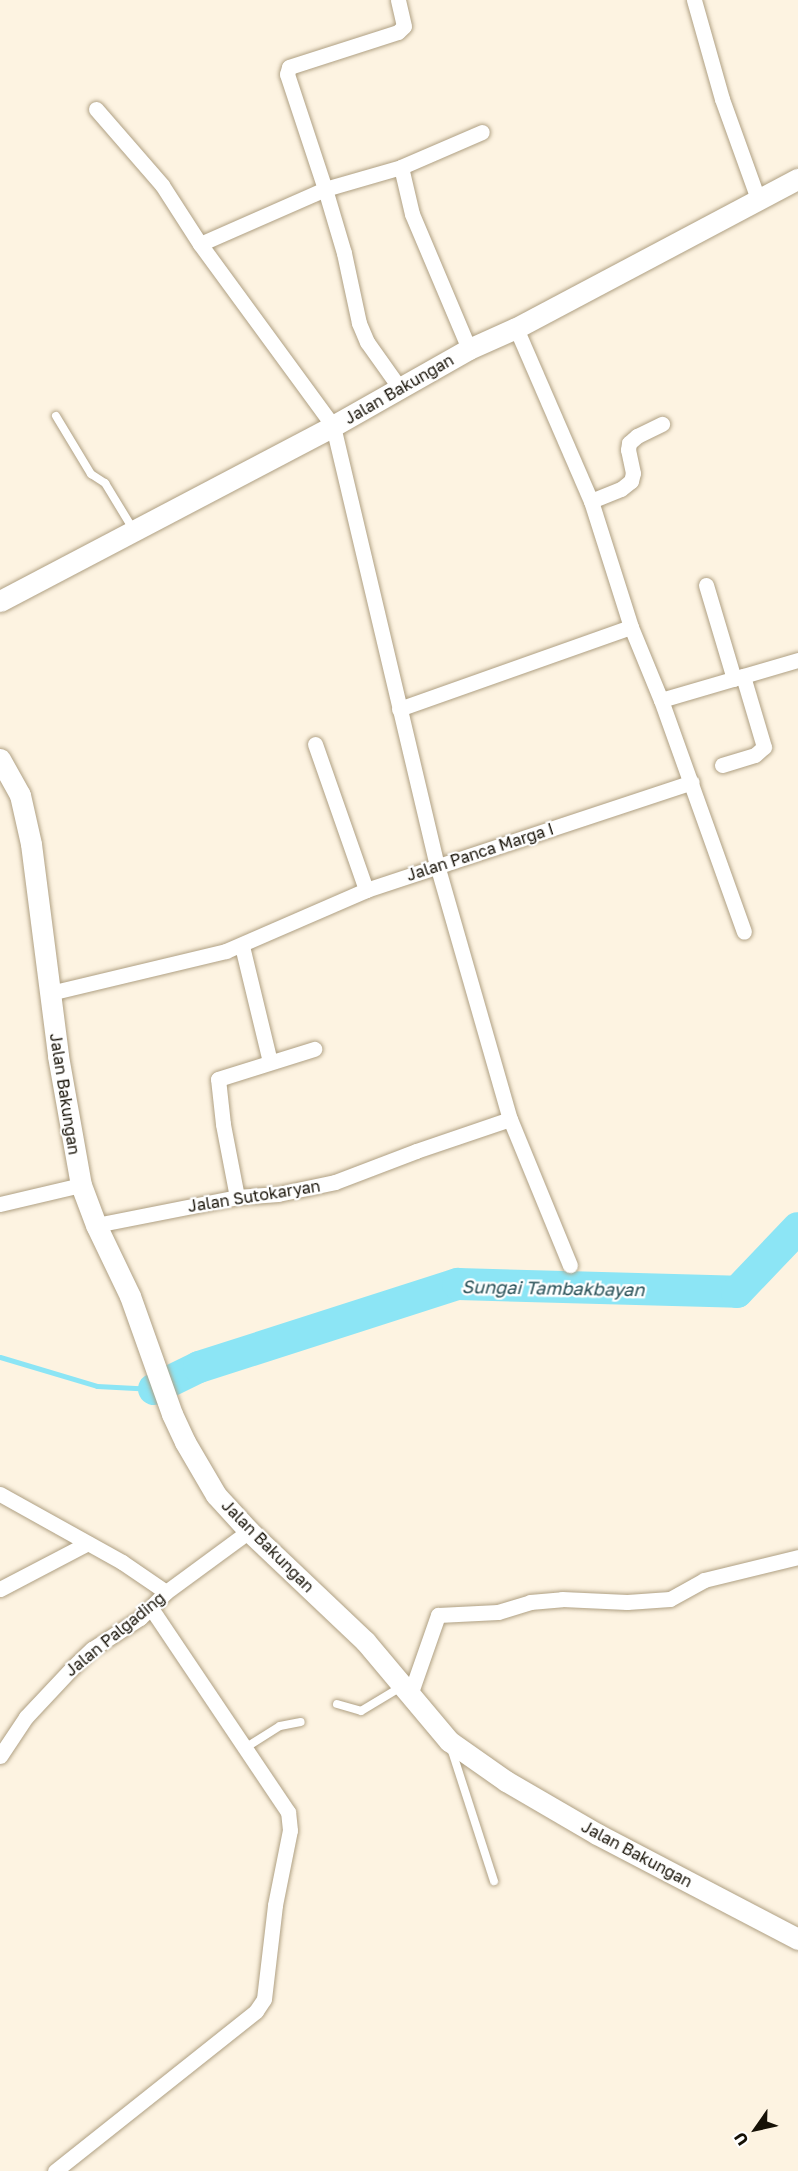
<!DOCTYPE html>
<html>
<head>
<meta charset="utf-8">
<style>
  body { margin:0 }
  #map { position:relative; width:798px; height:2171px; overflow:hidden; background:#fdf3e1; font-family:"Golos Text",sans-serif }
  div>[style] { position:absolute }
  .stream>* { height:5px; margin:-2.5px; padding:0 2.5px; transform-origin:2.5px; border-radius:2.5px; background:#8ce5f5 }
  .river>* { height:32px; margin:-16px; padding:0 16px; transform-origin:16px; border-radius:16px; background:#8ce5f5 }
  .roads { filter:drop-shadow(0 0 2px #afa083) drop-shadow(0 0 2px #afa083) }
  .service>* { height:8px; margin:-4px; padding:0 4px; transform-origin:4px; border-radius:4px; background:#fff }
  .minor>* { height:15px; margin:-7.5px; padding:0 7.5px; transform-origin:7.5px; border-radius:7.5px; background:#fff }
  .secondary>* { height:21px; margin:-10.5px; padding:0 10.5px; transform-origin:10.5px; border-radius:10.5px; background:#fff }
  span { translate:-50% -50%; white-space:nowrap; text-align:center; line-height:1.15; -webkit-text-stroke:4.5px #fff; paint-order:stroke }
  .street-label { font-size:16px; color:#161106 }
  .water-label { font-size:18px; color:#244d54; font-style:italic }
  .north { position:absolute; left:726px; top:2099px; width:60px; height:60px; -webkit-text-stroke:4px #fff; paint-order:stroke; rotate:236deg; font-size:16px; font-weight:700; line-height:24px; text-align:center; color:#161106 }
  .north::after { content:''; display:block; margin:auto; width:21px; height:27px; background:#161106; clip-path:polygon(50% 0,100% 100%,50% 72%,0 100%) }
</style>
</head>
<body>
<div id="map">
  <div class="stream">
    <div style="left:0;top:1357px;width:101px;rotate:16.6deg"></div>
    <div style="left:97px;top:1386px;width:57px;rotate:3deg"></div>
  </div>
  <div class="river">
    <div style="left:154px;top:1389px;width:50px;rotate:-26.1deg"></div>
    <div style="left:199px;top:1367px;width:272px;rotate:-17.8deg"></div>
    <div style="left:458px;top:1284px;width:279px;rotate:1.6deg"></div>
    <div style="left:737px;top:1292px;width:88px;rotate:-46.4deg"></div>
  </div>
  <div class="roads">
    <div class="service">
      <div style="left:56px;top:416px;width:68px;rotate:58.9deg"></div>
      <div style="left:91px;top:474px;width:17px;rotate:33deg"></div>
      <div style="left:105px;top:483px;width:54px;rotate:58.7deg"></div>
      <div style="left:337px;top:1704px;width:25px;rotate:16deg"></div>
      <div style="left:361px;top:1711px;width:47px;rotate:-31deg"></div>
      <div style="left:245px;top:1748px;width:41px;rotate:-32.2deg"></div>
      <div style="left:280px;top:1726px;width:21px;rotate:-11deg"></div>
      <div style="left:451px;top:1748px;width:140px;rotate:72.1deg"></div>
    </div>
    <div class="minor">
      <div style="left:694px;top:0;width:103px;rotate:74.2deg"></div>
      <div style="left:722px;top:99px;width:106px;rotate:70.2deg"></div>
      <div style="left:96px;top:109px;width:101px;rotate:49deg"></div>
      <div style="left:162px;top:185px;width:70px;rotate:57.2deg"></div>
      <div style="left:200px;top:244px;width:225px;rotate:53.8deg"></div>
      <div style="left:333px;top:426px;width:451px;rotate:76.7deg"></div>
      <div style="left:437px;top:865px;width:264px;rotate:74deg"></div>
      <div style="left:510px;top:1119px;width:158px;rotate:67.7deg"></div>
      <div style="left:401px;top:167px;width:48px;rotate:76.8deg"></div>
      <div style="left:412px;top:214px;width:147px;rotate:67.1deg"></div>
      <div style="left:200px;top:244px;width:137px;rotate:-23.7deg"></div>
      <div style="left:325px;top:189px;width:121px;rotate:-108.3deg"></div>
      <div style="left:287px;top:74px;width:7px;rotate:-74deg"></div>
      <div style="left:289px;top:67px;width:114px;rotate:-17.8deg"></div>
      <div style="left:398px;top:32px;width:8px;rotate:-45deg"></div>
      <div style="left:404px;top:26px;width:27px;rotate:-103deg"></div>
      <div style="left:516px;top:328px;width:189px;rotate:66.6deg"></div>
      <div style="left:591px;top:501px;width:132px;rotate:72.4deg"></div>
      <div style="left:631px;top:627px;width:79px;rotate:67.7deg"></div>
      <div style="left:661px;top:700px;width:246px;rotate:70.3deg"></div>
      <div style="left:399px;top:387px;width:55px;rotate:-125.4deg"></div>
      <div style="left:367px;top:342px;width:21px;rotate:-113deg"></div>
      <div style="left:359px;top:323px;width:72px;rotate:-102.1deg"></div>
      <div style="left:344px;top:253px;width:67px;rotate:-106.5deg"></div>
      <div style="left:325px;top:189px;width:79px;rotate:-16.1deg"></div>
      <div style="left:401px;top:167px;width:88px;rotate:-23.4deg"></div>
      <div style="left:591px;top:501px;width:32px;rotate:-22deg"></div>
      <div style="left:621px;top:489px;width:13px;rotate:-39deg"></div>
      <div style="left:631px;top:481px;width:8px;rotate:-76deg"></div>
      <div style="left:633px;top:473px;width:24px;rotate:-102deg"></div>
      <div style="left:628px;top:450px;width:7px;rotate:-82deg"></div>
      <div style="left:629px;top:443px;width:11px;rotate:-41deg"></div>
      <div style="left:637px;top:436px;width:28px;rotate:-26deg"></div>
      <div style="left:706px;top:585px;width:98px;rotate:73.4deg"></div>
      <div style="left:661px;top:700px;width:143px;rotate:-16.3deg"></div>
      <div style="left:399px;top:709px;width:246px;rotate:-19.5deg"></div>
      <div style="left:315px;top:744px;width:155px;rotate:70.7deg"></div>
      <div style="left:722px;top:765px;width:34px;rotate:-17deg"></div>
      <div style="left:755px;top:755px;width:12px;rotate:-42deg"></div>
      <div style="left:764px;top:747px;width:74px;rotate:-106.5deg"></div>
      <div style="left:242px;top:946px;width:119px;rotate:76.4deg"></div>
      <div style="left:50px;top:993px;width:181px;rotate:-13.4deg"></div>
      <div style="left:226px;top:951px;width:153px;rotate:-23.5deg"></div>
      <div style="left:366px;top:890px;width:343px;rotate:-18.3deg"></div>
      <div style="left:237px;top:1197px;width:74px;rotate:-100.9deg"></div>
      <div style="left:223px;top:1124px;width:45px;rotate:-96.3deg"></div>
      <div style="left:218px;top:1079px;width:101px;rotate:-17.4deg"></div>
      <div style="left:0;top:1204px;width:83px;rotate:-13.2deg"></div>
      <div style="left:96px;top:1225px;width:144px;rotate:-11.2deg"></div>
      <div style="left:237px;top:1197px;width:41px;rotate:-4.2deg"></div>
      <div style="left:278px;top:1194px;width:58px;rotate:-11.9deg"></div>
      <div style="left:335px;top:1182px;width:87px;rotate:-20.9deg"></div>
      <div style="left:416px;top:1151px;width:99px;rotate:-18.8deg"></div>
      <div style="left:0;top:1494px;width:140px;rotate:29.1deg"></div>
      <div style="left:122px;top:1562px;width:53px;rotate:34.3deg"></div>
      <div style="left:0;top:1589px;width:99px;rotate:-27.6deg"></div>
      <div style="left:410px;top:1695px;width:85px;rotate:-70.7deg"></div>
      <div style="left:438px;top:1615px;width:60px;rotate:-2.9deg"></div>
      <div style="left:498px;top:1612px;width:34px;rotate:-17deg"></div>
      <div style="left:530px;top:1602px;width:32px;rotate:-5deg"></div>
      <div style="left:562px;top:1599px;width:65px;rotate:2.6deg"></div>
      <div style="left:627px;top:1602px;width:43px;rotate:-4deg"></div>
      <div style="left:670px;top:1599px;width:39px;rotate:-29deg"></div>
      <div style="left:704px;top:1580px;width:97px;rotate:-13.7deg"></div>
      <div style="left:0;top:1756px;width:47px;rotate:-56.3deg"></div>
      <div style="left:26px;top:1717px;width:66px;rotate:-46.8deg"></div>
      <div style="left:71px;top:1669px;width:29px;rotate:-44deg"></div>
      <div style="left:92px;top:1649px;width:57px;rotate:-32.9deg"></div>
      <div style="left:140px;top:1618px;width:37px;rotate:-45deg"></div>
      <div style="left:166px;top:1592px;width:103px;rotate:-36.3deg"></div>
      <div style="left:55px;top:2171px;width:257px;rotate:-38.5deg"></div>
      <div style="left:256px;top:2011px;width:14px;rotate:-56deg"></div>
      <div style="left:264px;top:1999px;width:95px;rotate:-83.3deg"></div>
      <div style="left:275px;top:1905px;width:76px;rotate:-78.7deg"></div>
      <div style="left:290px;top:1830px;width:18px;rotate:-96deg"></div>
      <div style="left:288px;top:1812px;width:246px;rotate:-123.9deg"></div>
    </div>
    <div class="secondary">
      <div style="left:0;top:601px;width:376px;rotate:-27.7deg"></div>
      <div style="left:333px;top:426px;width:156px;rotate:-29.5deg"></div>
      <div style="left:469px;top:349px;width:51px;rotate:-24.1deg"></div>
      <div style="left:516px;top:328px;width:319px;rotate:-27.9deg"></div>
      <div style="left:0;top:759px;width:41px;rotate:60.9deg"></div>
      <div style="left:20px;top:795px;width:50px;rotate:77.3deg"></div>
      <div style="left:31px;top:844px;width:214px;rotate:82.7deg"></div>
      <div style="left:58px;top:1056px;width:131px;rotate:79.9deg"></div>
      <div style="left:81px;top:1185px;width:43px;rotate:69.4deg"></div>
      <div style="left:96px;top:1225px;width:79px;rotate:64.4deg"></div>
      <div style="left:130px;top:1296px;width:125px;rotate:70.4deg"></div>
      <div style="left:172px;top:1414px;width:31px;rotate:65deg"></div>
      <div style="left:185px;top:1442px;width:61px;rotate:59.7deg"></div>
      <div style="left:216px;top:1495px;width:49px;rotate:47.5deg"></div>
      <div style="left:249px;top:1531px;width:160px;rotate:43.5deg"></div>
      <div style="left:365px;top:1641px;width:131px;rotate:50deg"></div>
      <div style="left:449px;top:1741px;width:70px;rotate:35.1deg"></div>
      <div style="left:506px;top:1781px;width:105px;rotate:30.2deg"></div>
      <div style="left:597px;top:1834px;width:227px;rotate:27.6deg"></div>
    </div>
  </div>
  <div class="street-label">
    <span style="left:399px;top:389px;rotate:-30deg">Jalan Bakungan</span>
    <span style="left:480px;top:852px;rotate:-18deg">Jalan Panca Marga I</span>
    <span style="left:65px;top:1094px;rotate:81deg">Jalan Bakungan</span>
    <span style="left:254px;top:1196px;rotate:-9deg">Jalan Sutokaryan</span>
    <span style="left:268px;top:1546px;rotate:45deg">Jalan Bakungan</span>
    <span style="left:115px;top:1634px;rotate:-39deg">Jalan Palgading</span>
    <span style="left:637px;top:1854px;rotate:28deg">Jalan Bakungan</span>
  </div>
  <div class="water-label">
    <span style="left:553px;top:1288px;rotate:1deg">Sungai Tambakbayan</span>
  </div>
  <div class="north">U</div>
</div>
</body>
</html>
